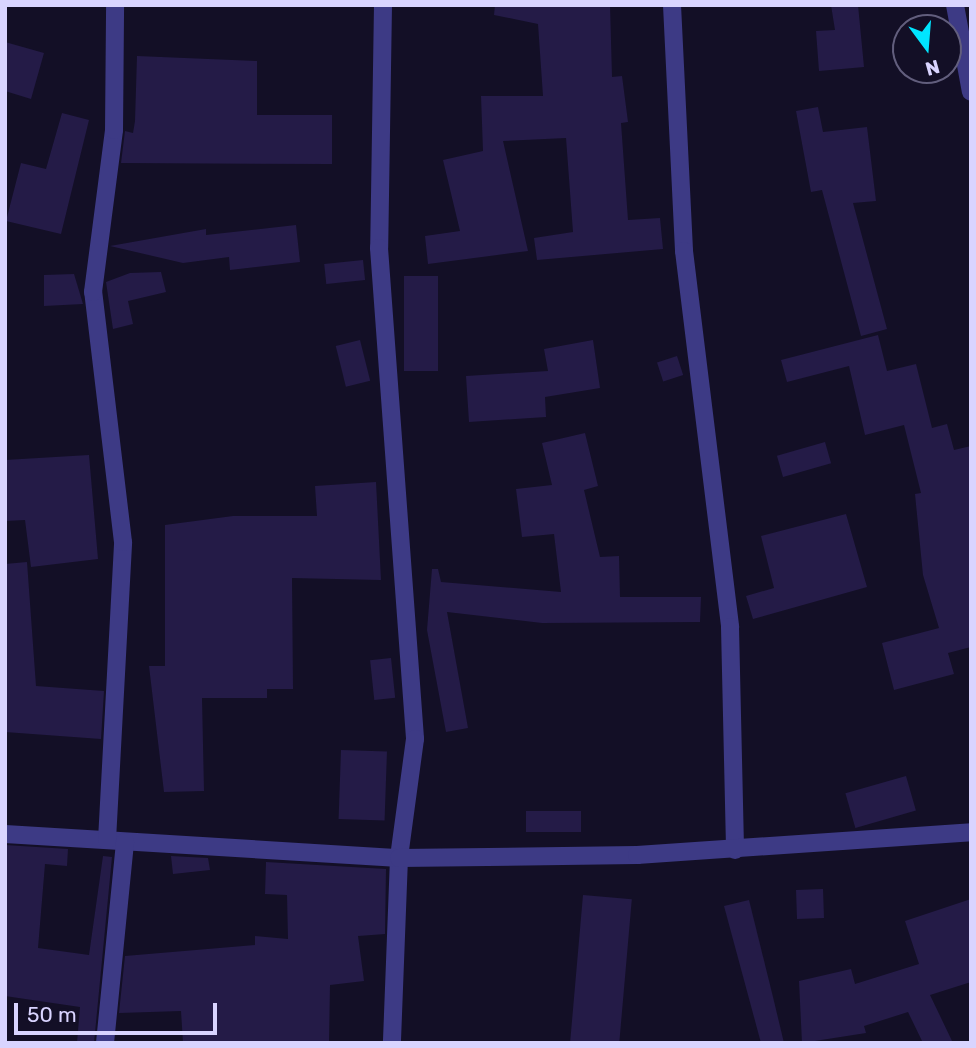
<!DOCTYPE html>
<html>
<head>
<meta charset="utf-8">
<style>
  body { margin:0 }
  #map { position:relative; width:976px; height:1048px; overflow:hidden; background:#130f26; font-family:Rubik,sans-serif }
  div>[style] { position:absolute }
  .building>* { inset:0; background:#241b47; transform-origin:0 0 }
  .minor>* { height:18px; margin:-9px; padding:0 9px; transform-origin:9px; border-radius:9px; background:#3d3a85 }
  span { translate:-50% -50%; white-space:nowrap; text-align:center; line-height:1.15; -webkit-text-stroke:6px #130f26; paint-order:stroke }
  .frame { position:absolute; inset:0; border:7px solid #d9d4ff; pointer-events:none }
  .north { position:absolute; left:892px; top:14px; width:70px; height:70px; box-sizing:border-box; background:#130f26; border:2px solid #625e7d; border-radius:50%; rotate:164deg; font-size:19px; font-weight:700; line-height:28px; text-align:center; color:#d9d4ff }
  .north::after { content:''; display:block; margin:auto; width:24px; height:32px; background:#00e5ff; clip-path:polygon(50% 0,100% 100%,50% 72%,0 100%) }
  .scale { position:absolute; left:14px; top:1003px; width:203px; height:32px; box-sizing:border-box; border:4px solid #d9d4ff; border-top:0; padding-left:9px; font-size:21px; line-height:24px; white-space:nowrap; color:#d9d4ff; -webkit-text-stroke:5px #130f26; paint-order:stroke }
</style>
</head>
<body>
<div id="map">
  <div class="building">
    <div style="clip-path:polygon(495px 5px,610px 5px,612px 77px,622px 76px,628px 122px,621px 123px,628px 220px,660px 218px,663px 249px,537px 260px,534px 238px,573px 232px,566px 138px,503px 141px,528px 251px,428px 264px,425px 236px,460px 231px,443px 160px,483px 151px,481px 96px,543px 96px,538px 24px,494px 15px)"></div>
    <div style="clip-path:polygon(831px 5px,858px 5px,864px 67px,819px 71px,816px 31px,835px 30px)"></div>
    <div style="clip-path:polygon(5px 42px,44px 53px,31px 99px,5px 91px)"></div>
    <div style="clip-path:polygon(137px 56px,257px 61px,257px 115px,332px 115px,332px 164px,121px 163px,125px 131px,133px 133px,135px 121px)"></div>
    <div style="clip-path:polygon(818px 107px,823px 132px,867px 127px,876px 201px,853px 203px,887px 329px,861px 336px,822px 190px,811px 192px,796px 111px)"></div>
    <div style="clip-path:polygon(62px 113px,89px 120px,61px 234px,6px 221px,21px 163px,46px 169px)"></div>
    <div style="clip-path:polygon(296px 225px,300px 262px,230px 270px,229px 257px,183px 263px,110px 246px,206px 229px,206px 235px)"></div>
    <div style="left:363px;top:260px;width:20px;height:39px;rotate:84deg"></div>
    <div style="clip-path:polygon(161px 272px,166px 292px,128px 301px,133px 324px,113px 329px,106px 282px,130px 273px)"></div>
    <div style="clip-path:polygon(74px 274px,83px 304px,44px 306px,44px 275px)"></div>
    <div style="left:404px;top:276px;width:34px;height:95px"></div>
    <div style="clip-path:polygon(878px 335px,887px 371px,916px 364px,932px 428px,947px 424px,954px 450px,971px 446px,971px 647px,948px 653px,954px 674px,894px 690px,882px 643px,939px 628px,923px 575px,915px 494px,921px 493px,904px 425px,865px 435px,849px 366px,787px 382px,781px 360px)"></div>
    <div style="left:360px;top:340px;width:42px;height:25px;rotate:76deg"></div>
    <div style="clip-path:polygon(593px 340px,600px 388px,545px 397px,546px 417px,469px 422px,466px 376px,548px 371px,544px 349px)"></div>
    <div style="left:677px;top:356px;width:20px;height:21px;rotate:72deg"></div>
    <div style="clip-path:polygon(585px 433px,598px 486px,584px 490px,600px 557px,619px 556px,620px 597px,701px 597px,700px 622px,542px 623px,447px 612px,468px 728px,446px 732px,427px 630px,432px 569px,438px 569px,441px 582px,561px 592px,554px 534px,522px 537px,516px 489px,552px 485px,542px 443px)"></div>
    <div style="left:825px;top:442px;width:22px;height:50px;rotate:74deg"></div>
    <div style="clip-path:polygon(89px 455px,98px 559px,31px 567px,25px 520px,5px 521px,5px 460px)"></div>
    <div style="clip-path:polygon(376px 482px,381px 580px,292px 578px,293px 689px,267px 689px,267px 698px,202px 698px,204px 791px,164px 792px,149px 666px,165px 666px,165px 525px,233px 516px,317px 516px,315px 486px)"></div>
    <div style="clip-path:polygon(846px 514px,867px 587px,753px 619px,746px 596px,774px 588px,761px 536px)"></div>
    <div style="clip-path:polygon(27px 562px,36px 686px,104px 691px,101px 739px,5px 732px,5px 564px)"></div>
    <div style="left:391px;top:658px;width:40px;height:21px;rotate:84deg"></div>
    <div style="left:341px;top:750px;width:46px;height:69px;rotate:2deg"></div>
    <div style="left:906px;top:776px;width:36px;height:63px;rotate:74deg"></div>
    <div style="left:526px;top:811px;width:55px;height:21px"></div>
    <div style="clip-path:polygon(5px 845px,68px 849px,67px 866px,45px 864px,38px 948px,89px 955px,103px 856px,112px 857px,94px 1043px,77px 1043px,80px 1007px,5px 996px)"></div>
    <div style="clip-path:polygon(171px 856px,208px 858px,210px 870px,173px 874px)"></div>
    <div style="clip-path:polygon(266px 862px,386px 869px,385px 934px,358px 936px,364px 981px,330px 985px,329px 1043px,183px 1043px,181px 1011px,119px 1013px,125px 956px,255px 945px,255px 936px,288px 939px,287px 895px,265px 894px)"></div>
    <div style="left:823px;top:889px;width:29px;height:27px;rotate:88deg"></div>
    <div style="left:583px;top:895px;width:49px;height:148px;rotate:5deg"></div>
    <div style="clip-path:polygon(971px 899px,971px 982px,930px 995px,953px 1043px,923px 1043px,908px 1012px,864px 1026px,866px 1033px,802px 1043px,799px 981px,851px 969px,855px 984px,919px 964px,905px 921px)"></div>
    <div style="clip-path:polygon(749px 900px,773px 997px,784px 1043px,761px 1043px,724px 906px)"></div>
  </div>
  <div class="minor">
    <div style="left:383px;top:5px;width:243px;rotate:90.9deg"></div>
    <div style="left:379px;top:248px;width:492px;rotate:85.8deg"></div>
    <div style="left:415px;top:739px;width:120px;rotate:97.7deg"></div>
    <div style="left:399px;top:858px;width:185px;rotate:92.2deg"></div>
    <div style="left:672px;top:5px;width:246px;rotate:87.2deg"></div>
    <div style="left:684px;top:251px;width:379px;rotate:83deg"></div>
    <div style="left:730px;top:627px;width:223px;rotate:88.7deg"></div>
    <div style="left:955px;top:5px;width:88px;rotate:79.6deg"></div>
    <div style="left:5px;top:834px;width:395px;rotate:3.5deg"></div>
    <div style="left:399px;top:858px;width:238px;rotate:-0.7deg"></div>
    <div style="left:637px;top:855px;width:335px;rotate:-3.9deg"></div>
    <div style="left:107px;top:840px;width:298px;rotate:-86.9deg"></div>
    <div style="left:123px;top:542px;width:252px;rotate:-96.8deg"></div>
    <div style="left:93px;top:292px;width:163px;rotate:-82.6deg"></div>
    <div style="left:114px;top:130px;width:125px;rotate:-89.5deg"></div>
    <div style="left:105px;top:1043px;width:202px;rotate:-84.3deg"></div>
  </div>
  <div class="frame"></div>
  <div class="north">N</div>
  <div class="scale">50 m</div>
</div>
</body>
</html>
